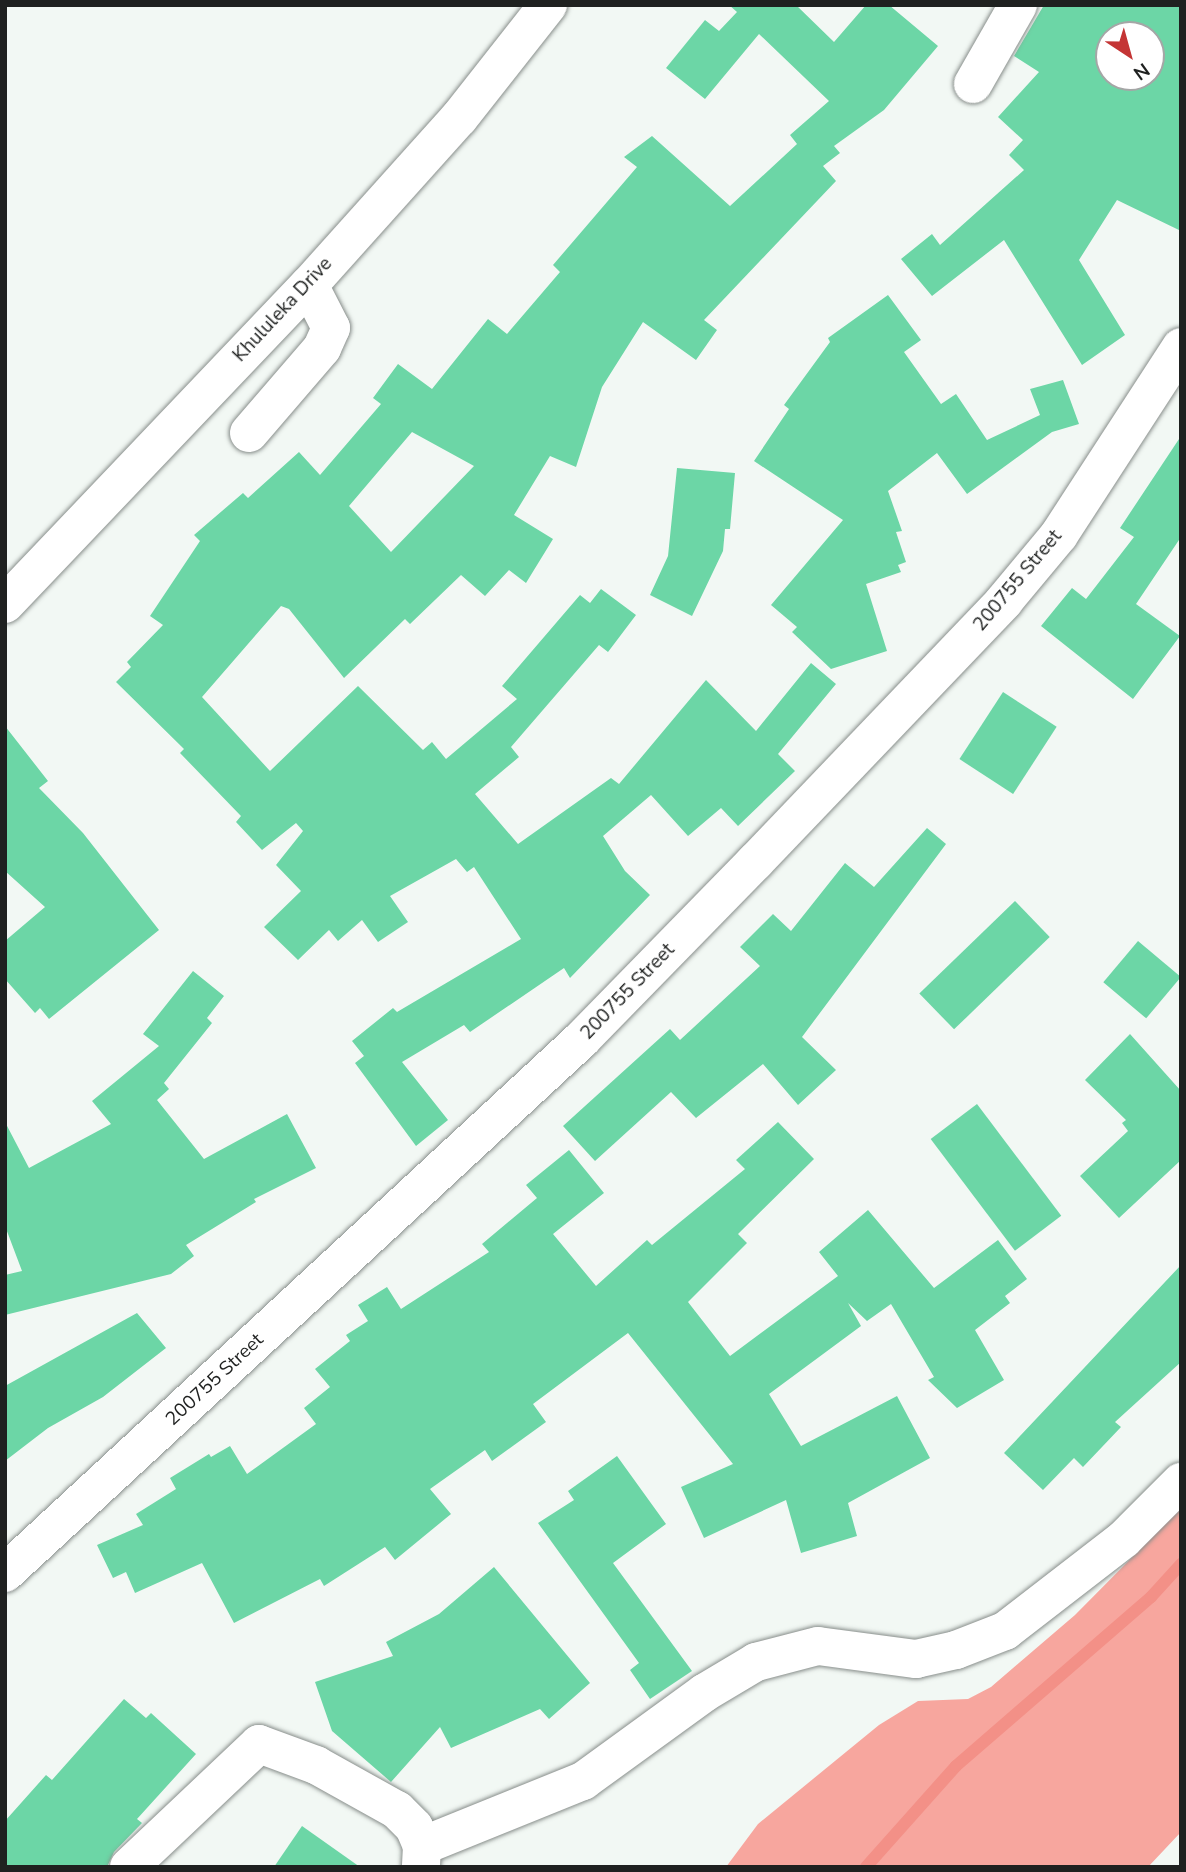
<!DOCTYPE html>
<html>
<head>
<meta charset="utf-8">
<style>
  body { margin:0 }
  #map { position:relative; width:1186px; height:1872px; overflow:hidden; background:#f2f8f4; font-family:"Nunito Sans",sans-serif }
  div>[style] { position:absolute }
  .forest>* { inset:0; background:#f7a69e }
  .stream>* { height:12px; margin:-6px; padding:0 6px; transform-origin:6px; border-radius:6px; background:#f39087 }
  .building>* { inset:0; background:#6cd6a6; transform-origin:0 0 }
  .roads { filter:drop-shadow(0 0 2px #888e8b) drop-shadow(0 0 2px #888e8b) }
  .minor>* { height:38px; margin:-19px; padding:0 19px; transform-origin:19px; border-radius:19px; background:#fff }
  span { translate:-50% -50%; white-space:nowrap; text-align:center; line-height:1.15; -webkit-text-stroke:5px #fff; paint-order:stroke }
  .street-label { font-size:19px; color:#1f2120 }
  .frame { position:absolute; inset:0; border:7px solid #1f2120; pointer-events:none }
  .north { position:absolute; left:1095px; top:21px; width:70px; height:70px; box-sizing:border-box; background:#fff; border:2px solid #a5a6a6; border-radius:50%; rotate:144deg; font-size:19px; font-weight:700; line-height:28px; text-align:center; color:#1f2120 }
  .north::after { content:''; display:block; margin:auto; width:24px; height:32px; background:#c43535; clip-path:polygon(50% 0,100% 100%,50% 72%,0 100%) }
</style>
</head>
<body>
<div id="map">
  <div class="forest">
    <div style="clip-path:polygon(1181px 1508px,1181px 1832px,1148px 1867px,726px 1867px,758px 1824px,879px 1725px,918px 1701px,968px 1699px,991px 1687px,1075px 1615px)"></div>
  </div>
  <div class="stream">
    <div style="left:866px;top:1867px;width:135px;rotate:-48.3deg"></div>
    <div style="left:956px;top:1766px;width:258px;rotate:-40.9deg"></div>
    <div style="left:1151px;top:1597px;width:45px;rotate:-47.7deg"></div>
  </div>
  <div class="building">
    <div style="clip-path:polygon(evenodd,729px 5px,796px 5px,834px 42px,866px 5px,889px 5px,938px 46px,884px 110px,834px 146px,840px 153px,823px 166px,836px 181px,704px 320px,717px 330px,696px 360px,643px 322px,602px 387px,576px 467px,550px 456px,514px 515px,553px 539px,526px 583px,509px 570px,485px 596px,461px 575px,410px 624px,405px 619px,344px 678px,289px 609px,281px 606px,202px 697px,270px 771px,358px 686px,423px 750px,432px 742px,446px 759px,517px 699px,502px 686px,580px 595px,590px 603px,601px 589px,636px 615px,608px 652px,599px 645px,511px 747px,519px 757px,475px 794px,518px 844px,611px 778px,619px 784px,706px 680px,756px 731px,811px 663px,836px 684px,778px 754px,795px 771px,738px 826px,721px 808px,688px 836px,651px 795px,603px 836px,625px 871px,650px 895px,570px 978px,564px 968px,470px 1032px,464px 1025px,402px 1062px,448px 1120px,416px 1146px,355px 1063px,364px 1056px,352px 1041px,393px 1008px,397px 1012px,521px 939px,474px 867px,467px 872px,456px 859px,390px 896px,408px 922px,378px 942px,362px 920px,338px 941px,329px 930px,298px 960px,264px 927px,301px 891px,276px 865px,303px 831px,296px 823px,262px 850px,236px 822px,241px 816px,180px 753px,184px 749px,116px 682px,131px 667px,127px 662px,163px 625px,150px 616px,200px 541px,194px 535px,243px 493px,248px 498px,299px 452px,320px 475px,381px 404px,373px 398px,398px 364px,432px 389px,488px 319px,507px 334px,560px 272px,553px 265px,637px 167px,624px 157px,652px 136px,730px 206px,797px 144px,790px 135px,829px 101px,759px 34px,705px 99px,666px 68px,705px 20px,719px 31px,737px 12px,729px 5px,412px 432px,474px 466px,391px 552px,349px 506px,412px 432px)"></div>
    <div style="clip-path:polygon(evenodd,1044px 5px,1181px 5px,1181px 231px,1117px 200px,1079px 260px,1125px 335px,1082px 365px,1004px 240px,932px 296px,901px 259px,932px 234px,940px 245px,1024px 170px,1009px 155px,1023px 140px,998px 117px,1039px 72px,1014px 56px,1044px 5px,1109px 35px,1151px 35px,1151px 77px,1109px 77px,1109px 35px)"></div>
    <div style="clip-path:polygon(888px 295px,921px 340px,904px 352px,941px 404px,956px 394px,987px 440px,1040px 415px,1030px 389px,1063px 380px,1079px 424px,1052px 432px,967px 494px,937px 453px,888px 491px,902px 531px,896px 532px,906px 562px,898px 565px,901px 572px,866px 584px,887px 651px,831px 669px,792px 632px,797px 627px,771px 605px,843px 520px,754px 461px,789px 409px,784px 405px,830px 342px,828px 338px)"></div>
    <div style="clip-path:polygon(1181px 436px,1181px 537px,1136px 604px,1180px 636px,1133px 699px,1041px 626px,1072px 588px,1086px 599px,1134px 537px,1120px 528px)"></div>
    <div style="clip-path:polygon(677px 468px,735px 473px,730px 529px,725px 529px,723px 551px,692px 616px,650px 595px,668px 556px)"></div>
    <div style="left:1003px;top:692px;width:64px;height:80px;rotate:33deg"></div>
    <div style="clip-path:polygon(5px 726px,48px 781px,39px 788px,83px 833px,159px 930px,49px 1019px,40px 1008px,35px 1013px,5px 979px,5px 941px,45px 907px,5px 871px)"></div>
    <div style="clip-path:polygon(927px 828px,946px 844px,802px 1037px,836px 1070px,798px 1105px,763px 1064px,696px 1118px,671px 1092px,595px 1161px,563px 1126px,670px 1029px,680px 1040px,760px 966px,740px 947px,773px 914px,791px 931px,845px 863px,874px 887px)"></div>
    <div style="left:1015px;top:901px;width:50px;height:133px;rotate:46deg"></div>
    <div style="left:1138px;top:941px;width:56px;height:54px;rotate:40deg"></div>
    <div style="clip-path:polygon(193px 971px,224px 996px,207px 1018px,212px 1023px,164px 1083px,169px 1089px,157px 1100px,204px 1159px,287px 1114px,316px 1168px,254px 1199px,256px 1202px,186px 1245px,194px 1256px,171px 1274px,5px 1315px,5px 1275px,22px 1271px,5px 1226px,5px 1122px,29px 1168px,111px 1124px,92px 1101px,159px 1046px,143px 1034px)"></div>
    <div style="clip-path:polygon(1130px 1034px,1181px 1091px,1181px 1160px,1119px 1218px,1080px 1176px,1128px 1131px,1122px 1123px,1126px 1120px,1085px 1080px)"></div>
    <div style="left:977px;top:1104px;width:140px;height:58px;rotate:53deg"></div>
    <div style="clip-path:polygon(778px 1122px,814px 1159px,738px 1234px,747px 1243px,688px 1302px,730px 1356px,838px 1276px,819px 1252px,868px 1210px,934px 1288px,998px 1240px,1027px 1279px,1005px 1296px,1010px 1303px,975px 1330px,1004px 1380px,957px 1408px,928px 1380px,934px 1377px,891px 1304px,867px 1321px,848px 1303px,861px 1326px,769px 1394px,801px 1446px,897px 1396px,930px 1458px,848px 1503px,857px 1536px,801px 1553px,786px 1500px,704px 1538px,681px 1487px,733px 1464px,628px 1333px,533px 1404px,546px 1422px,492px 1461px,485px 1450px,430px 1489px,451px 1514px,395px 1560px,385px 1547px,324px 1586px,320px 1579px,234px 1623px,202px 1563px,135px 1593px,126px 1572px,113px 1578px,97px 1545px,143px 1525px,136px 1514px,176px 1489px,170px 1478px,209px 1454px,211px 1457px,230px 1446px,247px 1474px,316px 1424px,304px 1408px,330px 1387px,315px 1369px,350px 1341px,346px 1335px,368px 1321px,358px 1305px,387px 1287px,401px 1309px,489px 1252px,482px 1244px,537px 1198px,526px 1185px,569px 1150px,604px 1193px,553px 1234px,596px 1286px,647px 1240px,652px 1245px,745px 1169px,736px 1160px)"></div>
    <div style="clip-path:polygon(1181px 1265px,1181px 1362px,1115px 1422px,1121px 1427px,1083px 1467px,1074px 1458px,1043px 1490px,1004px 1453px)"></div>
    <div style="clip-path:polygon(137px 1313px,166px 1348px,103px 1397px,48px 1428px,5px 1461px,5px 1386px)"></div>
    <div style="clip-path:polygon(617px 1456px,666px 1524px,613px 1563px,692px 1671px,650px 1699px,630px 1670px,639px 1663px,538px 1523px,574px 1500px,568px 1491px)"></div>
    <div style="clip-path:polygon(494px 1567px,590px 1683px,549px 1719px,540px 1709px,451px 1748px,440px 1727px,391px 1782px,332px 1731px,315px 1682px,393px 1656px,386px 1642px,439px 1614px)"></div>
    <div style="clip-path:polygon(124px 1699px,146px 1718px,151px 1713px,196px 1754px,137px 1819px,142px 1823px,114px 1852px,107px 1867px,5px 1867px,5px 1821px,46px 1775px,52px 1780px)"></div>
    <div style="clip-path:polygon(302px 1826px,360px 1867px,274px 1867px)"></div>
  </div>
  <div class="roads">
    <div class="minor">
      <div style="left:973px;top:84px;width:91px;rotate:-60.3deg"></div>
      <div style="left:249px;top:433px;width:112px;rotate:-49.3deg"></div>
      <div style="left:322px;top:348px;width:22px;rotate:-66deg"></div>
      <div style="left:331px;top:328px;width:48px;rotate:-117.1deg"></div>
      <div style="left:5px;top:604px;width:441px;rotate:-46.4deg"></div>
      <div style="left:309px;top:285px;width:224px;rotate:-48.1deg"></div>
      <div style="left:459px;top:118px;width:144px;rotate:-51.8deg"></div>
      <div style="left:5px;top:1573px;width:786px;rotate:-42.78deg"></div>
      <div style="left:582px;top:1039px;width:248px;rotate:-45.7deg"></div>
      <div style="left:755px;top:862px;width:361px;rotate:-46.3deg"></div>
      <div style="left:1004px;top:601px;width:86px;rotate:-50.2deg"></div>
      <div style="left:1059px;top:535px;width:224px;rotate:-57deg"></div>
      <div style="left:422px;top:1846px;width:174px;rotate:-22deg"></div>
      <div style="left:583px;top:1781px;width:150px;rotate:-36deg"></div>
      <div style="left:704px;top:1693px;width:61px;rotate:-30.8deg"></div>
      <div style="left:756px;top:1662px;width:64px;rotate:-14.5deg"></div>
      <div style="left:818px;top:1646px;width:99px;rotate:7.6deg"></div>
      <div style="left:916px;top:1659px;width:41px;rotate:-12.7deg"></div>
      <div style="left:956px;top:1650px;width:53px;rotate:-21.2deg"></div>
      <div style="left:1005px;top:1631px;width:150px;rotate:-37.7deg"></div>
      <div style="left:1124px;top:1539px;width:81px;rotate:-45deg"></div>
      <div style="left:129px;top:1867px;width:179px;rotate:-43.4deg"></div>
      <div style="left:259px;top:1744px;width:61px;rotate:20.2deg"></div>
      <div style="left:316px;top:1765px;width:93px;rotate:29.1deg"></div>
      <div style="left:397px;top:1810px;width:24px;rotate:45deg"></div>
      <div style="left:414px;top:1827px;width:21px;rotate:67deg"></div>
      <div style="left:422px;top:1846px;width:21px;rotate:93deg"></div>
    </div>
  </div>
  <div class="street-label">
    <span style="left:283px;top:310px;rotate:-47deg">Khululeka Drive</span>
    <span style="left:1018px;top:581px;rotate:-50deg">200755 Street</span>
    <span style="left:628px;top:992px;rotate:-46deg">200755 Street</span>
    <span style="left:215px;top:1380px;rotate:-43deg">200755 Street</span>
  </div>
  <div class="frame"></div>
  <div class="north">N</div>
</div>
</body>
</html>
